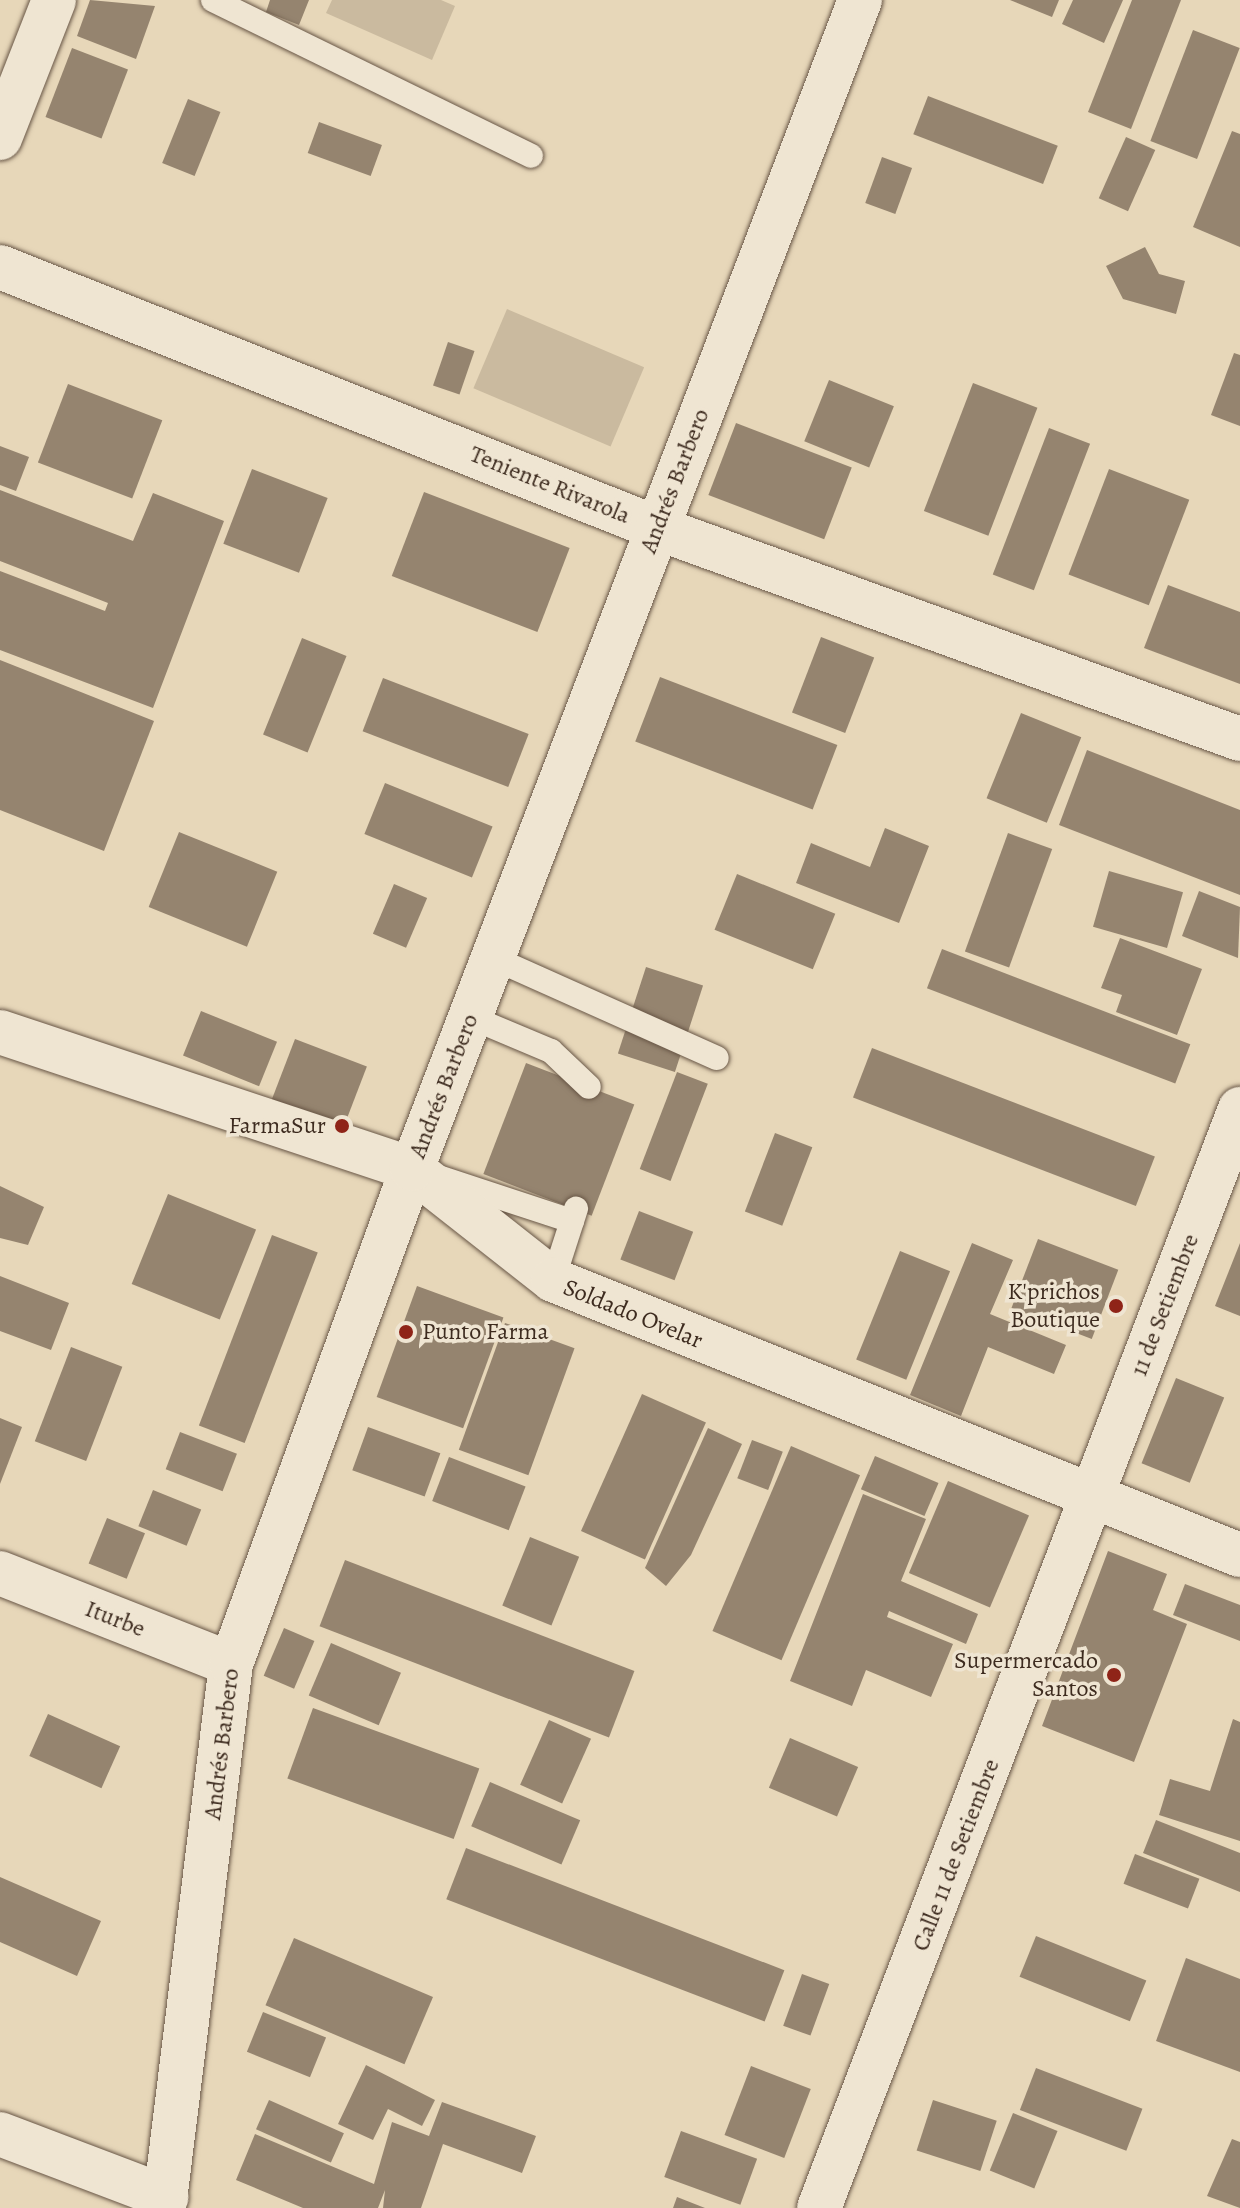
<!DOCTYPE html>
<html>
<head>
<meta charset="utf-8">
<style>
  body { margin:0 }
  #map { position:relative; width:1240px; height:2208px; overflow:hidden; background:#e7d7b9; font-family:Alegreya,serif }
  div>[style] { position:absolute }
  .green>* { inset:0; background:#caba9f; transform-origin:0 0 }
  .building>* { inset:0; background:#95846f; transform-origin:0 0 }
  .roads { filter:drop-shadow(0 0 2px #685646) drop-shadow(0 0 2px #685646) }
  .lane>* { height:24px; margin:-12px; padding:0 12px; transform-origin:12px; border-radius:12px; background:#efe5d2 }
  .street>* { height:44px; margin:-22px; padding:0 22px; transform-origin:22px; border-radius:22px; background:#efe5d2 }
  .secondary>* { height:44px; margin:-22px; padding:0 22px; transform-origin:22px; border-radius:22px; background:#efe5d2 }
  .dots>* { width:22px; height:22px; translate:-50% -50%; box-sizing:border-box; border:4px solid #efe5d2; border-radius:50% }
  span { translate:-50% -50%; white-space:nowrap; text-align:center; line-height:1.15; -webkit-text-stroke:7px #efe5d2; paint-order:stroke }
  .street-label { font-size:24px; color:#3d2b1f }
  .poi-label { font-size:24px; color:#3d2b1f }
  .right { translate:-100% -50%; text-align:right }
  .left { translate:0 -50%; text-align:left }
</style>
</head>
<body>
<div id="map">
  <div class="green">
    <div style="clip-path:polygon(332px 0,441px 0,455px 6px,432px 60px,326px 13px)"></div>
    <div style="left:507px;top:309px;width:149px;height:86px;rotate:23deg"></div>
  </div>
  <div class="building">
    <div style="clip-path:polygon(90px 0,155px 6px,136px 59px,77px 36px)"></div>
    <div style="clip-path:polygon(270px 0,309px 0,299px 25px,266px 12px)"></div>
    <div style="clip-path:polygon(1010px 0,1059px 0,1052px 17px)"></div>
    <div style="clip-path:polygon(1073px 0,1123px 0,1104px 43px,1062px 24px)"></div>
    <div style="clip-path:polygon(1132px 0,1181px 0,1131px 129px,1088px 112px)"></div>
    <div style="left:1193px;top:30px;width:50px;height:119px;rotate:21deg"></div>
    <div style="left:72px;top:48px;width:60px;height:74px;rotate:21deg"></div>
    <div style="left:928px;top:96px;width:139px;height:41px;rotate:21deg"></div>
    <div style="left:188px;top:99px;width:35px;height:69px;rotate:22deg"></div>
    <div style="left:319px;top:122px;width:67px;height:33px;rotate:20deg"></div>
    <div style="clip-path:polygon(1232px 131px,1240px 134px,1240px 247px,1193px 227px)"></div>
    <div style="left:1126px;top:137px;width:32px;height:67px;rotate:24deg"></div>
    <div style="left:882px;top:157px;width:32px;height:49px;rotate:20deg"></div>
    <div style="clip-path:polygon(1145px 247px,1159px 274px,1185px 281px,1176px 314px,1123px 299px,1106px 266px)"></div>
    <div style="left:448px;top:342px;width:28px;height:46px;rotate:19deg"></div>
    <div style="clip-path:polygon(1234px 353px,1240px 355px,1240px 426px,1211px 415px)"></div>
    <div style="left:829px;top:380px;width:70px;height:66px;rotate:22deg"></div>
    <div style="left:973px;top:383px;width:69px;height:137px;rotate:21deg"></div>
    <div style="left:68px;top:384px;width:101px;height:84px;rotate:21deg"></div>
    <div style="left:736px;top:423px;width:124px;height:77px;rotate:21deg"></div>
    <div style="left:1049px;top:428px;width:44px;height:157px;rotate:21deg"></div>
    <div style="clip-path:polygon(0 446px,29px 457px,16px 491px,0 485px)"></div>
    <div style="left:252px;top:469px;width:81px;height:80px;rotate:21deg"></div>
    <div style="left:1109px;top:469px;width:86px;height:113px;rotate:21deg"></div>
    <div style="clip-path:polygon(0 490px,133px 541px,153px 493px,224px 521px,153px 708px,0 650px,0 571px,105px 611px,108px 603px,0 561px)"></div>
    <div style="left:424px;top:492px;width:156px;height:90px;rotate:21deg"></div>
    <div style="clip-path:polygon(1168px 585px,1240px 612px,1240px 684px,1144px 648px)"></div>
    <div style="left:821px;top:637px;width:57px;height:81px;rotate:21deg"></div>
    <div style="left:302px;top:638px;width:48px;height:104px;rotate:22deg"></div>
    <div style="clip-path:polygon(0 660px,154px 721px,104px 851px,0 810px)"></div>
    <div style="left:660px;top:677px;width:190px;height:69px;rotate:21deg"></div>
    <div style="left:383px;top:678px;width:156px;height:57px;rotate:21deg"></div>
    <div style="left:1021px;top:713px;width:65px;height:92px;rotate:22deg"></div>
    <div style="clip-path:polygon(1087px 750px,1240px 810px,1240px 895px,1059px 825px)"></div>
    <div style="left:385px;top:783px;width:116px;height:55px;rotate:22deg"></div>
    <div style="clip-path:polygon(885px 828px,929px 846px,899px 923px,796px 883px,811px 843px,870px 867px)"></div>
    <div style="left:179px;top:832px;width:106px;height:81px;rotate:22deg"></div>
    <div style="left:1008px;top:833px;width:47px;height:126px;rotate:20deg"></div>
    <div style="left:1109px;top:871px;width:77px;height:58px;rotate:16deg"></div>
    <div style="left:737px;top:874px;width:106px;height:60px;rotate:22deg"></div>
    <div style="left:394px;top:884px;width:36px;height:54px;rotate:23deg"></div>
    <div style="clip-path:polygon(1199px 891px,1240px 907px,1238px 958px,1182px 936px)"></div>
    <div style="clip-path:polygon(1120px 938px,1202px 969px,1177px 1035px,1116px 1012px,1122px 995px,1101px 988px)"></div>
    <div style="left:942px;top:949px;width:266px;height:42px;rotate:21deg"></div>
    <div style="left:646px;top:967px;width:60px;height:91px;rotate:18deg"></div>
    <div style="left:201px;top:1011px;width:82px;height:48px;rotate:22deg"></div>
    <div style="left:295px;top:1039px;width:77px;height:95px;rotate:21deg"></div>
    <div style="left:872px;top:1048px;width:303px;height:53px;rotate:21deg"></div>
    <div style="left:526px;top:1063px;width:116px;height:119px;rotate:21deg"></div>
    <div style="left:677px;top:1072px;width:33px;height:104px;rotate:21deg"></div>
    <div style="left:775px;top:1133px;width:40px;height:84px;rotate:21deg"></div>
    <div style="clip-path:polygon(0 1186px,44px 1207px,28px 1245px,0 1238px)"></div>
    <div style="left:168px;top:1194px;width:95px;height:97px;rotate:22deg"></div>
    <div style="left:639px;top:1211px;width:58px;height:52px;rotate:21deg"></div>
    <div style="left:272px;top:1235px;width:49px;height:204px;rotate:21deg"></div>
    <div style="left:1038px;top:1239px;width:86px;height:74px;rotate:21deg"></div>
    <div style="clip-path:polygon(972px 1243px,1013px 1260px,990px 1314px,1066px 1345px,1054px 1374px,988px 1347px,961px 1416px,910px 1395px)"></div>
    <div style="clip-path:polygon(1240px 1243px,1240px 1316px,1215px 1306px)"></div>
    <div style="left:900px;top:1251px;width:54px;height:117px;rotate:22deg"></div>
    <div style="clip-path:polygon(0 1276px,69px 1303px,51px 1350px,0 1331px)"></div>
    <div style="left:417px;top:1286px;width:92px;height:118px;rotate:20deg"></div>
    <div style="left:505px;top:1323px;width:74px;height:135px;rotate:20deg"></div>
    <div style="left:71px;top:1347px;width:55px;height:101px;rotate:21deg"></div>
    <div style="left:1176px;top:1378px;width:52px;height:92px;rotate:22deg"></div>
    <div style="left:642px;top:1394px;width:70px;height:150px;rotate:24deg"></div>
    <div style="clip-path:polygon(0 1418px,22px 1427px,0 1484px)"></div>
    <div style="left:368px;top:1427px;width:77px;height:46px;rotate:20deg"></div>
    <div style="clip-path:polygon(708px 1428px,742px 1444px,691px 1555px,666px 1586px,645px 1568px)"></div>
    <div style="left:180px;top:1432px;width:61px;height:40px;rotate:21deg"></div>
    <div style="left:752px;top:1440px;width:33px;height:41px;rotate:21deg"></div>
    <div style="left:791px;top:1446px;width:75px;height:201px;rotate:23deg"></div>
    <div style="left:875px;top:1456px;width:69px;height:36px;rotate:23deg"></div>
    <div style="left:449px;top:1457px;width:82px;height:47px;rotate:21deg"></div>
    <div style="left:948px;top:1481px;width:88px;height:100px;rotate:23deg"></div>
    <div style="left:153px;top:1490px;width:52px;height:39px;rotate:22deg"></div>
    <div style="clip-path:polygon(863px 1494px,926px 1519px,901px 1581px,978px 1614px,966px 1644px,889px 1611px,887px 1617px,953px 1644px,931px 1697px,866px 1670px,852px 1706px,790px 1681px)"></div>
    <div style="left:107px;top:1518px;width:41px;height:49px;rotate:22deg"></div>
    <div style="left:530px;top:1537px;width:53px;height:74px;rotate:22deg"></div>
    <div style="clip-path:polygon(1108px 1551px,1167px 1574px,1153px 1610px,1187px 1624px,1134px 1762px,1042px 1726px)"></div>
    <div style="left:345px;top:1560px;width:310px;height:71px;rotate:21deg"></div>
    <div style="clip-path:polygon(1185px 1584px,1240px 1605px,1240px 1641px,1173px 1615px)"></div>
    <div style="left:284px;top:1628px;width:33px;height:52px;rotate:23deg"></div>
    <div style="left:331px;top:1643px;width:76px;height:57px;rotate:23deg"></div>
    <div style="left:313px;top:1708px;width:177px;height:75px;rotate:20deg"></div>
    <div style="left:48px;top:1714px;width:79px;height:46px;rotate:24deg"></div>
    <div style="clip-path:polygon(1233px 1719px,1240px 1722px,1240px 1841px,1159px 1815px,1170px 1779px,1210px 1791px)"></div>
    <div style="left:549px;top:1720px;width:46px;height:71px;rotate:24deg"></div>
    <div style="left:790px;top:1738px;width:74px;height:54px;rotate:23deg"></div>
    <div style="left:490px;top:1782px;width:98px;height:48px;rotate:23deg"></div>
    <div style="clip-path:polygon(1156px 1820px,1240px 1853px,1240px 1892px,1143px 1853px)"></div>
    <div style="left:466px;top:1848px;width:341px;height:55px;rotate:21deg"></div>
    <div style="left:1135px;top:1854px;width:69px;height:32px;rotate:21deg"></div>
    <div style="clip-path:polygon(0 1877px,101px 1921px,77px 1976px,0 1942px)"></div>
    <div style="left:1036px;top:1936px;width:119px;height:44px;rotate:22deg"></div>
    <div style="left:294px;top:1938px;width:151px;height:73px;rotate:23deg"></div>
    <div style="clip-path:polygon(1186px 1958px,1240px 1979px,1240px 2072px,1156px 2041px)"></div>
    <div style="left:802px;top:1974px;width:29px;height:55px;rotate:20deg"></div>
    <div style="left:263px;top:2012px;width:68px;height:43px;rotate:22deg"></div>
    <div style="clip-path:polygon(366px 2065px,435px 2100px,422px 2126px,388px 2109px,373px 2140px,338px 2124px)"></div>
    <div style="left:751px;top:2066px;width:64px;height:74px;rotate:21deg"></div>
    <div style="left:1036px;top:2068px;width:114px;height:45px;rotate:21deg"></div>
    <div style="left:269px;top:2100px;width:82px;height:32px;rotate:24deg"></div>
    <div style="left:933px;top:2100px;width:67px;height:53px;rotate:18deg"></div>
    <div style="clip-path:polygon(442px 2102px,536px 2136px,522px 2173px,443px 2144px,421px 2208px,383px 2208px,385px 2190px,378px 2208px,303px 2208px,236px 2180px,255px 2134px,374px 2184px,392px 2122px,429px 2136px)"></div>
    <div style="left:1013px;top:2113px;width:48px;height:62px;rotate:22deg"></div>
    <div style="left:681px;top:2131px;width:81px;height:49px;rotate:20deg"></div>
    <div style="clip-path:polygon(1232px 2139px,1240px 2142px,1240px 2208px,1207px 2196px)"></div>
    <div style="clip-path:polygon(677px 2197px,705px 2208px,673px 2208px)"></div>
  </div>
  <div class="roads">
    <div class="lane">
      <div style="left:213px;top:0;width:354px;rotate:26.1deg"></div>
      <div style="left:493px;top:958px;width:245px;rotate:24.1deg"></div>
      <div style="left:470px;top:1017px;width:88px;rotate:22.8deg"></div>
      <div style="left:551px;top:1051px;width:52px;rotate:43.5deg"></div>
      <div style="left:441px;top:1178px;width:138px;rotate:18.2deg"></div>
      <div style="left:553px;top:1280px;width:75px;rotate:-72.1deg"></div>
    </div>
    <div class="street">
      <div style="left:0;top:138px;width:148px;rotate:-68.6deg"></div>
      <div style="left:0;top:267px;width:707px;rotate:21.67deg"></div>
      <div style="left:657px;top:528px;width:620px;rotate:19.9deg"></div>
      <div style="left:0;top:1573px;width:248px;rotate:21.5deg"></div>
      <div style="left:0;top:2134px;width:178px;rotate:20.8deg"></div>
      <div style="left:819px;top:2208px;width:1177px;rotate:-69.04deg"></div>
    </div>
    <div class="secondary">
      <div style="left:0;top:1032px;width:434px;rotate:18.4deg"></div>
      <div style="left:412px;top:1169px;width:179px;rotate:38.2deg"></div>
      <div style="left:553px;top:1280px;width:740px;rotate:21.82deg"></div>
      <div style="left:164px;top:2208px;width:548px;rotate:-82.98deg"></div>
      <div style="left:231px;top:1664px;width:527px;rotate:-69.91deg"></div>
      <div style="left:412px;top:1169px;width:1252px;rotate:-69.03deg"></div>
    </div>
  </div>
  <div class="dots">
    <div style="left:342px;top:1126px;background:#8f2418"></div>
    <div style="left:1116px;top:1306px;background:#8f2418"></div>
    <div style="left:406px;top:1332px;background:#8f2418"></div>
    <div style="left:1114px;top:1675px;background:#8f2418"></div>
  </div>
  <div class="street-label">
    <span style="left:675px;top:481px;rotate:-69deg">Andrés Barbero</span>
    <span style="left:550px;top:485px;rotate:22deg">Teniente Rivarola</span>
    <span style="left:444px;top:1086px;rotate:-69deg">Andrés Barbero</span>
    <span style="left:1165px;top:1305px;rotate:-69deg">11 de Setiembre</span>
    <span style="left:633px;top:1314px;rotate:22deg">Soldado Ovelar</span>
    <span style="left:115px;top:1619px;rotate:21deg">Iturbe</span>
    <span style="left:222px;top:1744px;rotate:-83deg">Andrés Barbero</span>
    <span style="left:956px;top:1855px;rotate:-69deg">Calle 11 de Setiembre</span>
  </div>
  <div class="poi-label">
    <span class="right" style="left:326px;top:1126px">FarmaSur</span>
    <span class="right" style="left:1100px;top:1306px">K'prichos<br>Boutique</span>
    <span class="left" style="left:422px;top:1332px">Punto Farma</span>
    <span class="right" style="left:1098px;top:1675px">Supermercado<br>Santos</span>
  </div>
</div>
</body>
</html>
